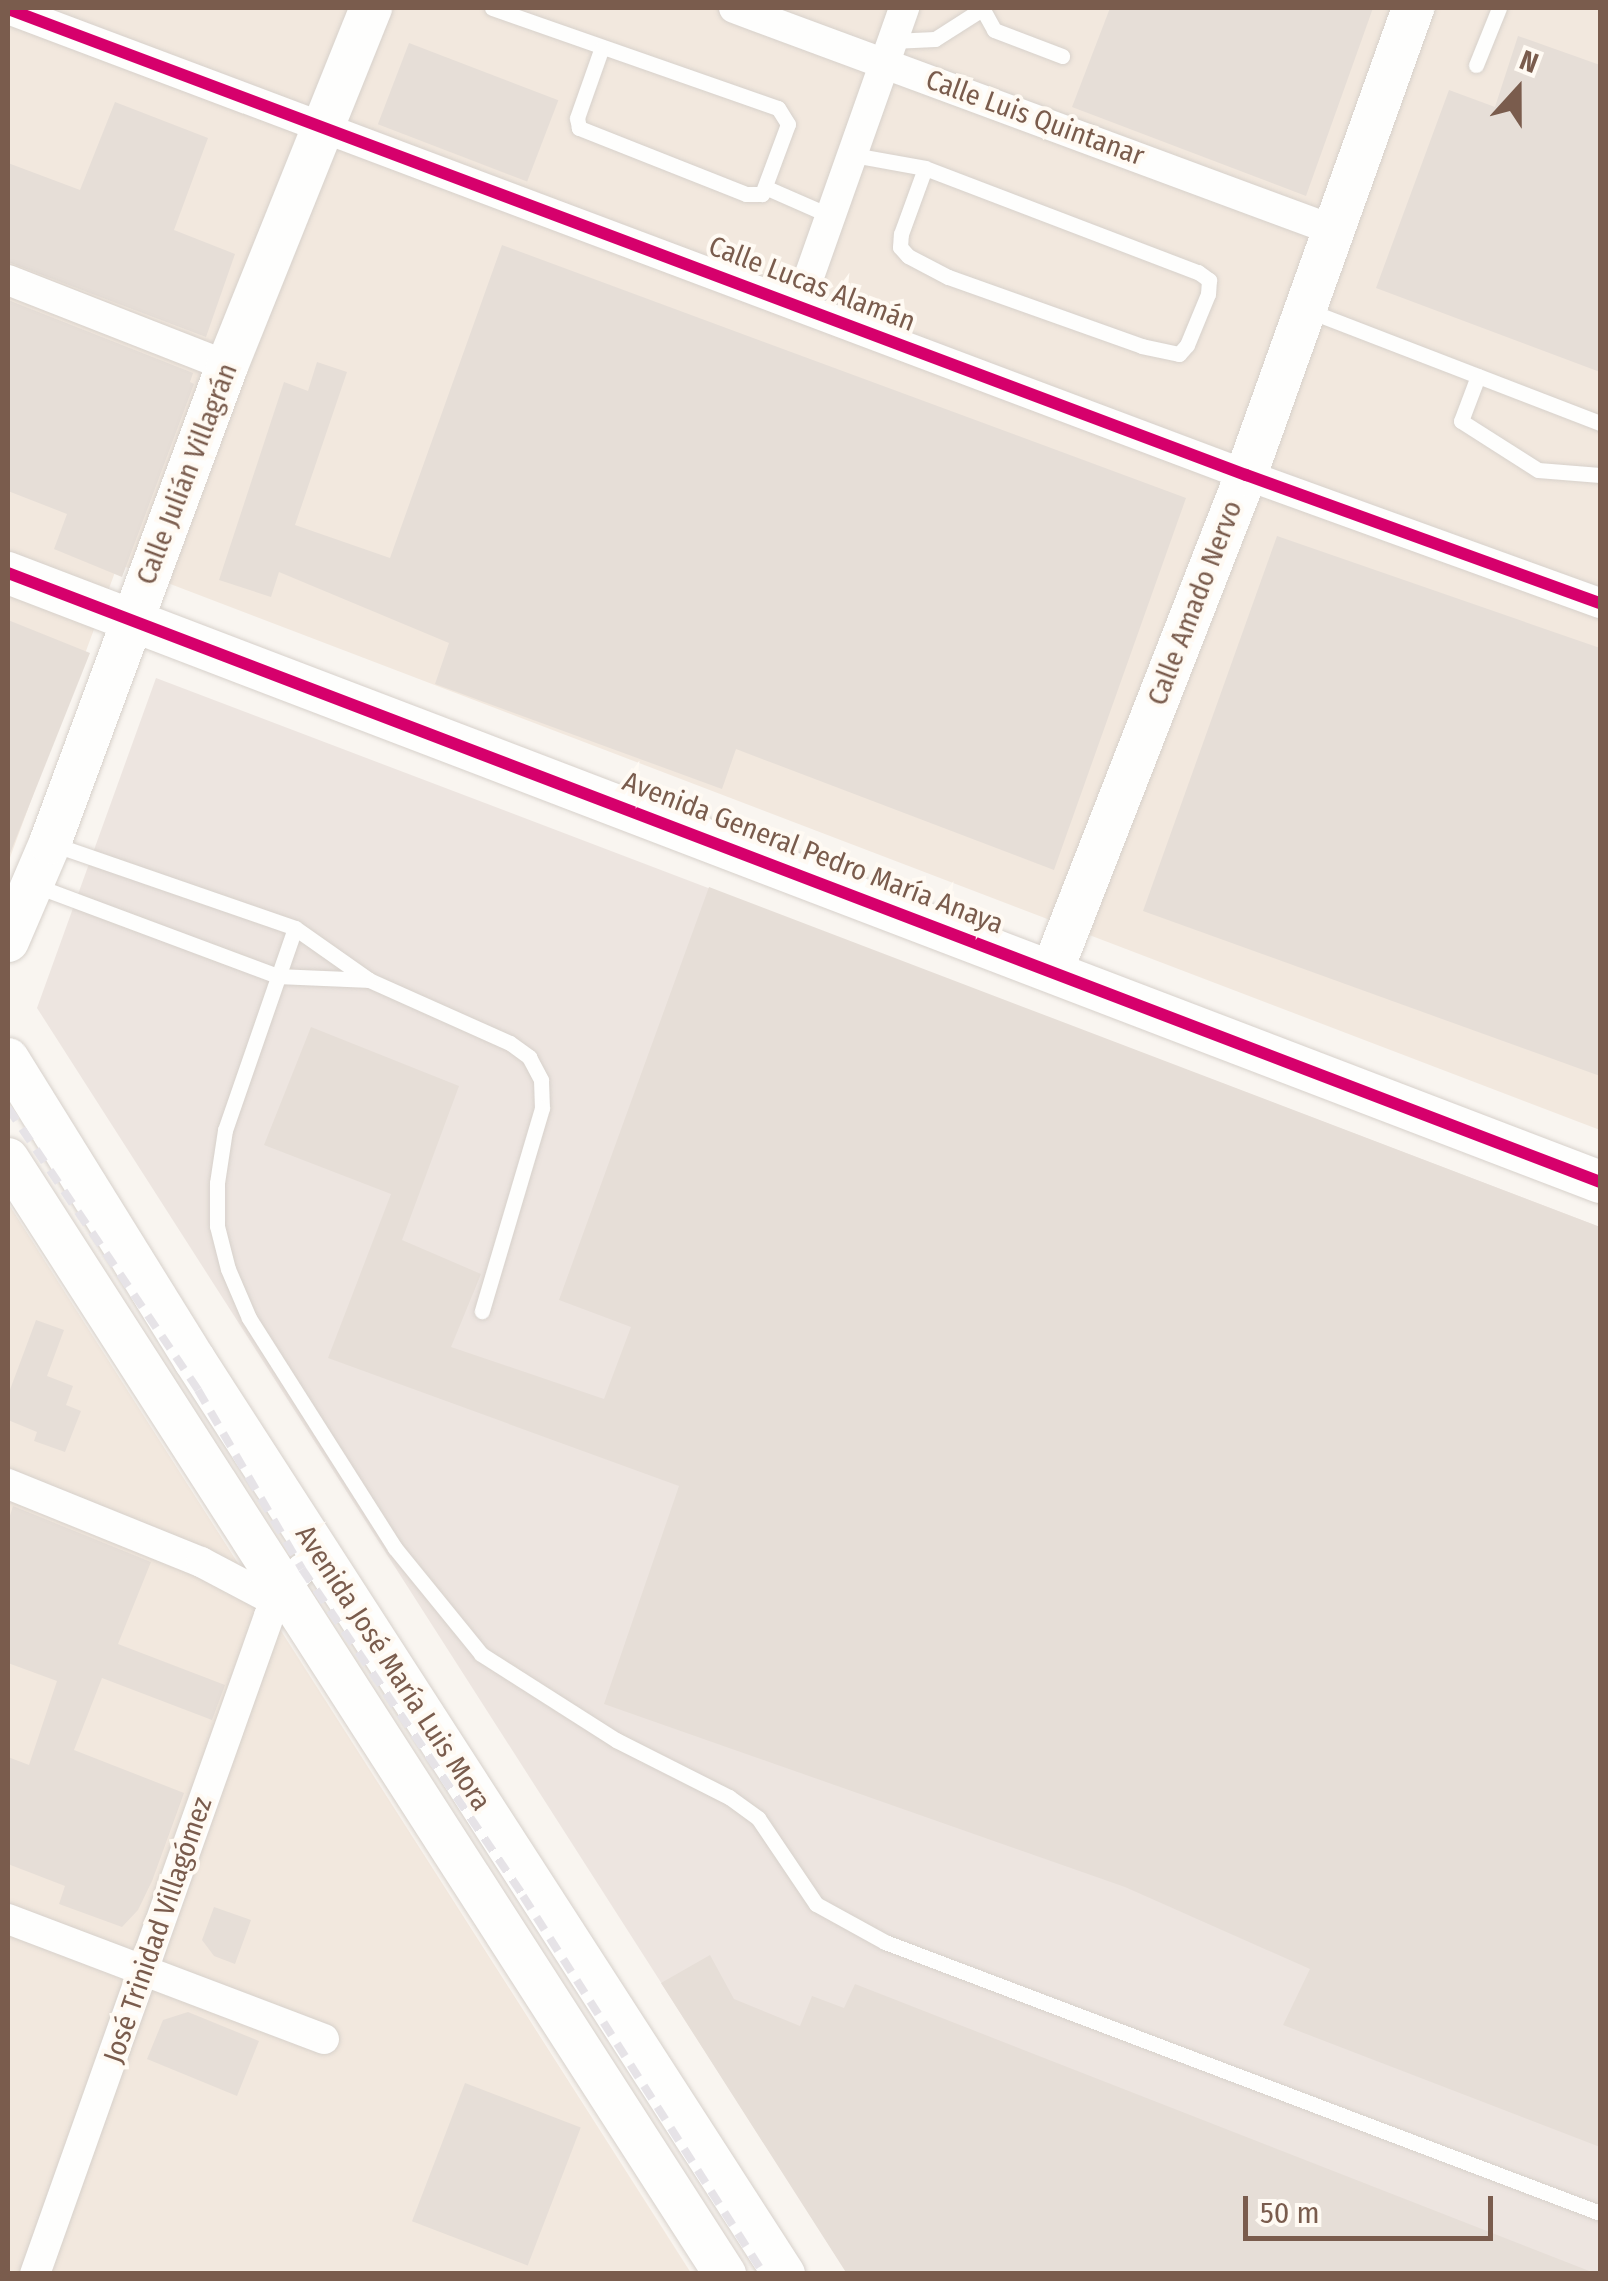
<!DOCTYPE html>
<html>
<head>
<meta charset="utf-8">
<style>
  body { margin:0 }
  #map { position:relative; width:1608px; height:2281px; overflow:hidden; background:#f9f5f0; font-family:"Fira Sans Condensed",sans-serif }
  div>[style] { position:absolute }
  .residential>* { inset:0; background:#f2e8de }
  .industrial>* { inset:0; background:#ede5e0 }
  .building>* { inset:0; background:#e6ded7; transform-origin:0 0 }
  .roads { filter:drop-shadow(0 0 2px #d7d1cb) drop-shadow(0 0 2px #d7d1cb) }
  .lane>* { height:15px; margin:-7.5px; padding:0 7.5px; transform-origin:7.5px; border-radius:7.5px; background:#fefefd }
  .street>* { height:30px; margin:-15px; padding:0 15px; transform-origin:15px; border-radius:15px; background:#fefefd }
  .secondary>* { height:42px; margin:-21px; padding:0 21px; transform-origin:21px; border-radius:21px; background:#fefefd }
  .rail>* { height:8px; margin-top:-4px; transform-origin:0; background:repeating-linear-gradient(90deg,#e6e3e7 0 15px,transparent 0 25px) }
  .cycleway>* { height:12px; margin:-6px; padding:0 6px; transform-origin:6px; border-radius:6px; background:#d6006c }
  span { translate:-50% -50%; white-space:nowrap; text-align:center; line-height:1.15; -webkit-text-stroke:8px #fffaf3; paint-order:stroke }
  .street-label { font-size:28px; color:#7a5c4d }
  .frame { position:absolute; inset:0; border:10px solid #7a5c4d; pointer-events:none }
  .north { position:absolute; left:1468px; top:40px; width:100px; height:100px; -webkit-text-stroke:8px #fffaf3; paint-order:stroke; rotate:21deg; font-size:28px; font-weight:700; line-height:40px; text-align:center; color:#7a5c4d }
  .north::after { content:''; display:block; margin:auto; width:35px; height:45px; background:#7a5c4d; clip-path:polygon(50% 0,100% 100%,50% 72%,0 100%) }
  .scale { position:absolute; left:1243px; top:2196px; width:250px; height:45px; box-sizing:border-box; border:5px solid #7a5c4d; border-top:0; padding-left:12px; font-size:30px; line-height:35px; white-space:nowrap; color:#7a5c4d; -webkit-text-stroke:8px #fffaf3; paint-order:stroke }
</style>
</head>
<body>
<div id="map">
  <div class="residential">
    <div style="clip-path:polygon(8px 8px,1600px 8px,1600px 1130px,118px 564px,8px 863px)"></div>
    <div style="clip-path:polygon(8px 1203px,691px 2273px,8px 2273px)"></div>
  </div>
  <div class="industrial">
    <div style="clip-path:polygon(156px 678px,1600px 1227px,1600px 2273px,847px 2273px,37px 1008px)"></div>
  </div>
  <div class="building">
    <div style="clip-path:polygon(1110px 8px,1373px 8px,1306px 196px,1072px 107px)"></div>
    <div style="clip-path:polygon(1518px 36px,1600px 65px,1600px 372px,1376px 288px,1449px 90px,1495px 107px)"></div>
    <div style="left:409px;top:43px;width:160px;height:87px;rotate:21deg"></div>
    <div style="clip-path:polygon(115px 102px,208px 138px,174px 230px,235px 254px,206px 337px,8px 262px,8px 163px,80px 190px)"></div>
    <div style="clip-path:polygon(502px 245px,1186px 498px,1054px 870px,736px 749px,722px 789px,435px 684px,449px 643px,279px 572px,271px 597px,219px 580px,284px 382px,308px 391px,317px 362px,347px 372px,295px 525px,390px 558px)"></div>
    <div style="clip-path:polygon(8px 300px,193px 373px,190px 382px,194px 384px,122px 577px,54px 549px,67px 514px,8px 491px)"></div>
    <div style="clip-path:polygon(1277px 536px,1600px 648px,1600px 1076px,1143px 911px)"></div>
    <div style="clip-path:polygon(8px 620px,90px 653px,9px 856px,8px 856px)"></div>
    <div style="clip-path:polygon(709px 887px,1600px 1227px,1600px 2147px,1283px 2025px,1310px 1969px,1125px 1887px,604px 1704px,679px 1486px,328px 1358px,391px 1194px,264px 1145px,311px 1027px,459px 1086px,402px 1240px,481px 1274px,451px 1347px,604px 1399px,631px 1327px,559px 1300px)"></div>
    <div style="clip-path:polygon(36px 1320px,64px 1330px,47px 1376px,73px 1386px,66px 1405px,81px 1411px,65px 1452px,34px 1441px,37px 1432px,8px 1420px,8px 1395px)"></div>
    <div style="clip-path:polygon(13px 1506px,151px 1562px,118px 1644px,225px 1685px,212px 1720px,102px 1678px,74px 1750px,184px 1793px,152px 1881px,138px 1910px,122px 1927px,59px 1904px,65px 1886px,8px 1864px,8px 1757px,29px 1765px,57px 1681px,8px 1663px,8px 1522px)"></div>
    <div style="clip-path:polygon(214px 1907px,251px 1920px,235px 1964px,214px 1956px,202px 1940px)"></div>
    <div style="clip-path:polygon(710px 1955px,734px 1999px,800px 2026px,812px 1996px,844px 2008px,855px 1984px,1597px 2274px,847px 2274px,661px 1983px)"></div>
    <div style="clip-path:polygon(188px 2012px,259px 2041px,237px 2096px,147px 2059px,163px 2020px)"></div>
    <div style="left:465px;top:2083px;width:124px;height:148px;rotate:21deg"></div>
  </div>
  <div class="roads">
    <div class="lane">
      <div style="left:492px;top:8px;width:303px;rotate:19.3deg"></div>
      <div style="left:778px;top:108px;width:19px;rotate:58deg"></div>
      <div style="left:788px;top:124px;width:75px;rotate:110.4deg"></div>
      <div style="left:762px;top:194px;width:16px;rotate:180deg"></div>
      <div style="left:746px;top:194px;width:180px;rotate:-158.4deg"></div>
      <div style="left:579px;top:128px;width:10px;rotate:-101deg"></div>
      <div style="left:577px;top:118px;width:75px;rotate:-70.6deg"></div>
      <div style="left:982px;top:8px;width:25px;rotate:61deg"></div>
      <div style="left:994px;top:30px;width:73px;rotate:20.9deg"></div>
      <div style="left:892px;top:41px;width:43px;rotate:-2.7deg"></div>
      <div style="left:935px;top:39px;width:56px;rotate:-32.6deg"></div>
      <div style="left:1476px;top:65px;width:61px;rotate:-68deg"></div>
      <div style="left:853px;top:155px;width:73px;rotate:10.2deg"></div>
      <div style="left:925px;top:168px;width:292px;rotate:20.9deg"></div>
      <div style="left:1198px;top:272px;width:14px;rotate:36deg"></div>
      <div style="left:1209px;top:280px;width:14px;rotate:94deg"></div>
      <div style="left:1208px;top:294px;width:55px;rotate:112.4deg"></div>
      <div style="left:1187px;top:345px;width:12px;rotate:132deg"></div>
      <div style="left:1179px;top:354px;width:38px;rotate:-168deg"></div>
      <div style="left:1142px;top:346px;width:206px;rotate:-160.4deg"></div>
      <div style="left:948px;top:277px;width:45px;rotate:-152.3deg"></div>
      <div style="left:908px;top:256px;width:12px;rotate:-132deg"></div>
      <div style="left:900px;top:247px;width:13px;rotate:-86deg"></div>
      <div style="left:901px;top:234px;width:70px;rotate:-70deg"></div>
      <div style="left:767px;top:188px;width:70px;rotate:23.6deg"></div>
      <div style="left:1307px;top:310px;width:314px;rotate:21.1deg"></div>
      <div style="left:1478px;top:376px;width:48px;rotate:110.7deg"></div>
      <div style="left:1461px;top:421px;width:91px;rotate:32.5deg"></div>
      <div style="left:1538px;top:470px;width:62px;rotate:4.6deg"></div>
      <div style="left:53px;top:844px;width:256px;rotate:19.1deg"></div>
      <div style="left:295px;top:928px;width:90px;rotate:35.1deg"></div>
      <div style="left:369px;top:980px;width:154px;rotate:24.1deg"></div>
      <div style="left:510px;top:1043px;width:24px;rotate:36deg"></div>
      <div style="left:529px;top:1057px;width:26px;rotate:62deg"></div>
      <div style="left:541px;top:1080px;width:28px;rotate:88deg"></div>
      <div style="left:542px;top:1108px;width:212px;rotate:106.5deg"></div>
      <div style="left:34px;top:885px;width:260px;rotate:20.5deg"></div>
      <div style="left:278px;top:976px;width:91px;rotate:2.5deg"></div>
      <div style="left:295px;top:928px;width:214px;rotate:109.1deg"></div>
      <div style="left:225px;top:1130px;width:54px;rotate:98.6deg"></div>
      <div style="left:217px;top:1183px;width:43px;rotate:90deg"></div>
      <div style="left:217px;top:1226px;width:44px;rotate:75.7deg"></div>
      <div style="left:228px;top:1269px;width:53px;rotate:66.8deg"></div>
      <div style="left:249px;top:1318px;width:272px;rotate:57.6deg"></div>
      <div style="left:395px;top:1548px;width:136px;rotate:50.9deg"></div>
      <div style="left:481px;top:1654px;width:160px;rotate:32.5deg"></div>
      <div style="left:616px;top:1740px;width:127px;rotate:26.8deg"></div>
      <div style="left:729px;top:1797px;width:36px;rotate:36deg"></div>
      <div style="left:758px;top:1818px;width:104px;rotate:56deg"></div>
      <div style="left:816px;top:1904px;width:79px;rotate:28.8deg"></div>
      <div style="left:885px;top:1942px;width:765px;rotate:20.76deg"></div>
    </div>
    <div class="street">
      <div style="left:734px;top:8px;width:642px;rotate:20.33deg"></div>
      <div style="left:8px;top:9px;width:1323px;rotate:20.63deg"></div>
      <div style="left:1246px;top:475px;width:376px;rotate:19.9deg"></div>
      <div style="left:8px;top:280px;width:235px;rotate:21.4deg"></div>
      <div style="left:799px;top:305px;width:315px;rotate:-70.5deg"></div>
      <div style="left:8px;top:1484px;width:208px;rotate:22deg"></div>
      <div style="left:201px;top:1562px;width:84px;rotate:27.8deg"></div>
      <div style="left:8px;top:1919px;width:338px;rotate:20.8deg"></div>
      <div style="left:35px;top:2274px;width:698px;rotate:-70.42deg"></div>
      <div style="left:269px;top:1616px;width:32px;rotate:-62deg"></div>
      <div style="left:284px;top:1588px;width:26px;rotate:-47deg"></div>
      <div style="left:302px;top:1569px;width:23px;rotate:-29deg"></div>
    </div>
    <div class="secondary">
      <div style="left:8px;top:573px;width:1705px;rotate:20.93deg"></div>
      <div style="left:8px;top:941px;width:107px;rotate:-66.8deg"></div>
      <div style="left:50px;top:843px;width:509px;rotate:-69.64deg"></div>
      <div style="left:227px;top:366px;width:386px;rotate:-68.1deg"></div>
      <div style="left:1052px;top:971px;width:533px;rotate:-68.64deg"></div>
      <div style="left:1246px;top:475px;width:496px;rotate:-70.3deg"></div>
      <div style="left:8px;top:1059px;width:353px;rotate:58.2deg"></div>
      <div style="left:194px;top:1359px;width:1089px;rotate:57.19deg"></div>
      <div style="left:8px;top:1159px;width:1326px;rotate:57.26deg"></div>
    </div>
  </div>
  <div class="rail">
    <div style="left:8px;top:1108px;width:340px;rotate:56deg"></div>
    <div style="left:198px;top:1390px;width:207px;rotate:59.8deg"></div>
    <div style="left:302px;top:1569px;width:395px;rotate:55.9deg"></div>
    <div style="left:523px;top:1896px;width:448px;rotate:57.5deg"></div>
  </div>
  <div class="cycleway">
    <div style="left:8px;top:9px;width:1323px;rotate:20.63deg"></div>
    <div style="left:1246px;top:475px;width:376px;rotate:19.9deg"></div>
    <div style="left:8px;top:573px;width:1705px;rotate:20.93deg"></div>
  </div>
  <div class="street-label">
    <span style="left:1035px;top:118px;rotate:20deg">Calle Luis Quintanar</span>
    <span style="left:812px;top:284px;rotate:21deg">Calle Lucas Alamán</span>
    <span style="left:187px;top:474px;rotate:-69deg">Calle Julián Villagrán</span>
    <span style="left:1195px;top:603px;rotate:-69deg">Calle Amado Nervo</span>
    <span style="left:813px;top:853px;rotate:21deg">Avenida General Pedro María Anaya</span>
    <span style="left:393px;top:1668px;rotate:57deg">Avenida José María Luis Mora</span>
    <span style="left:158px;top:1930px;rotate:-71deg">José Trinidad Villagómez</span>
  </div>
  <div class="frame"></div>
  <div class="north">N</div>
  <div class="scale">50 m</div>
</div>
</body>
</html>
